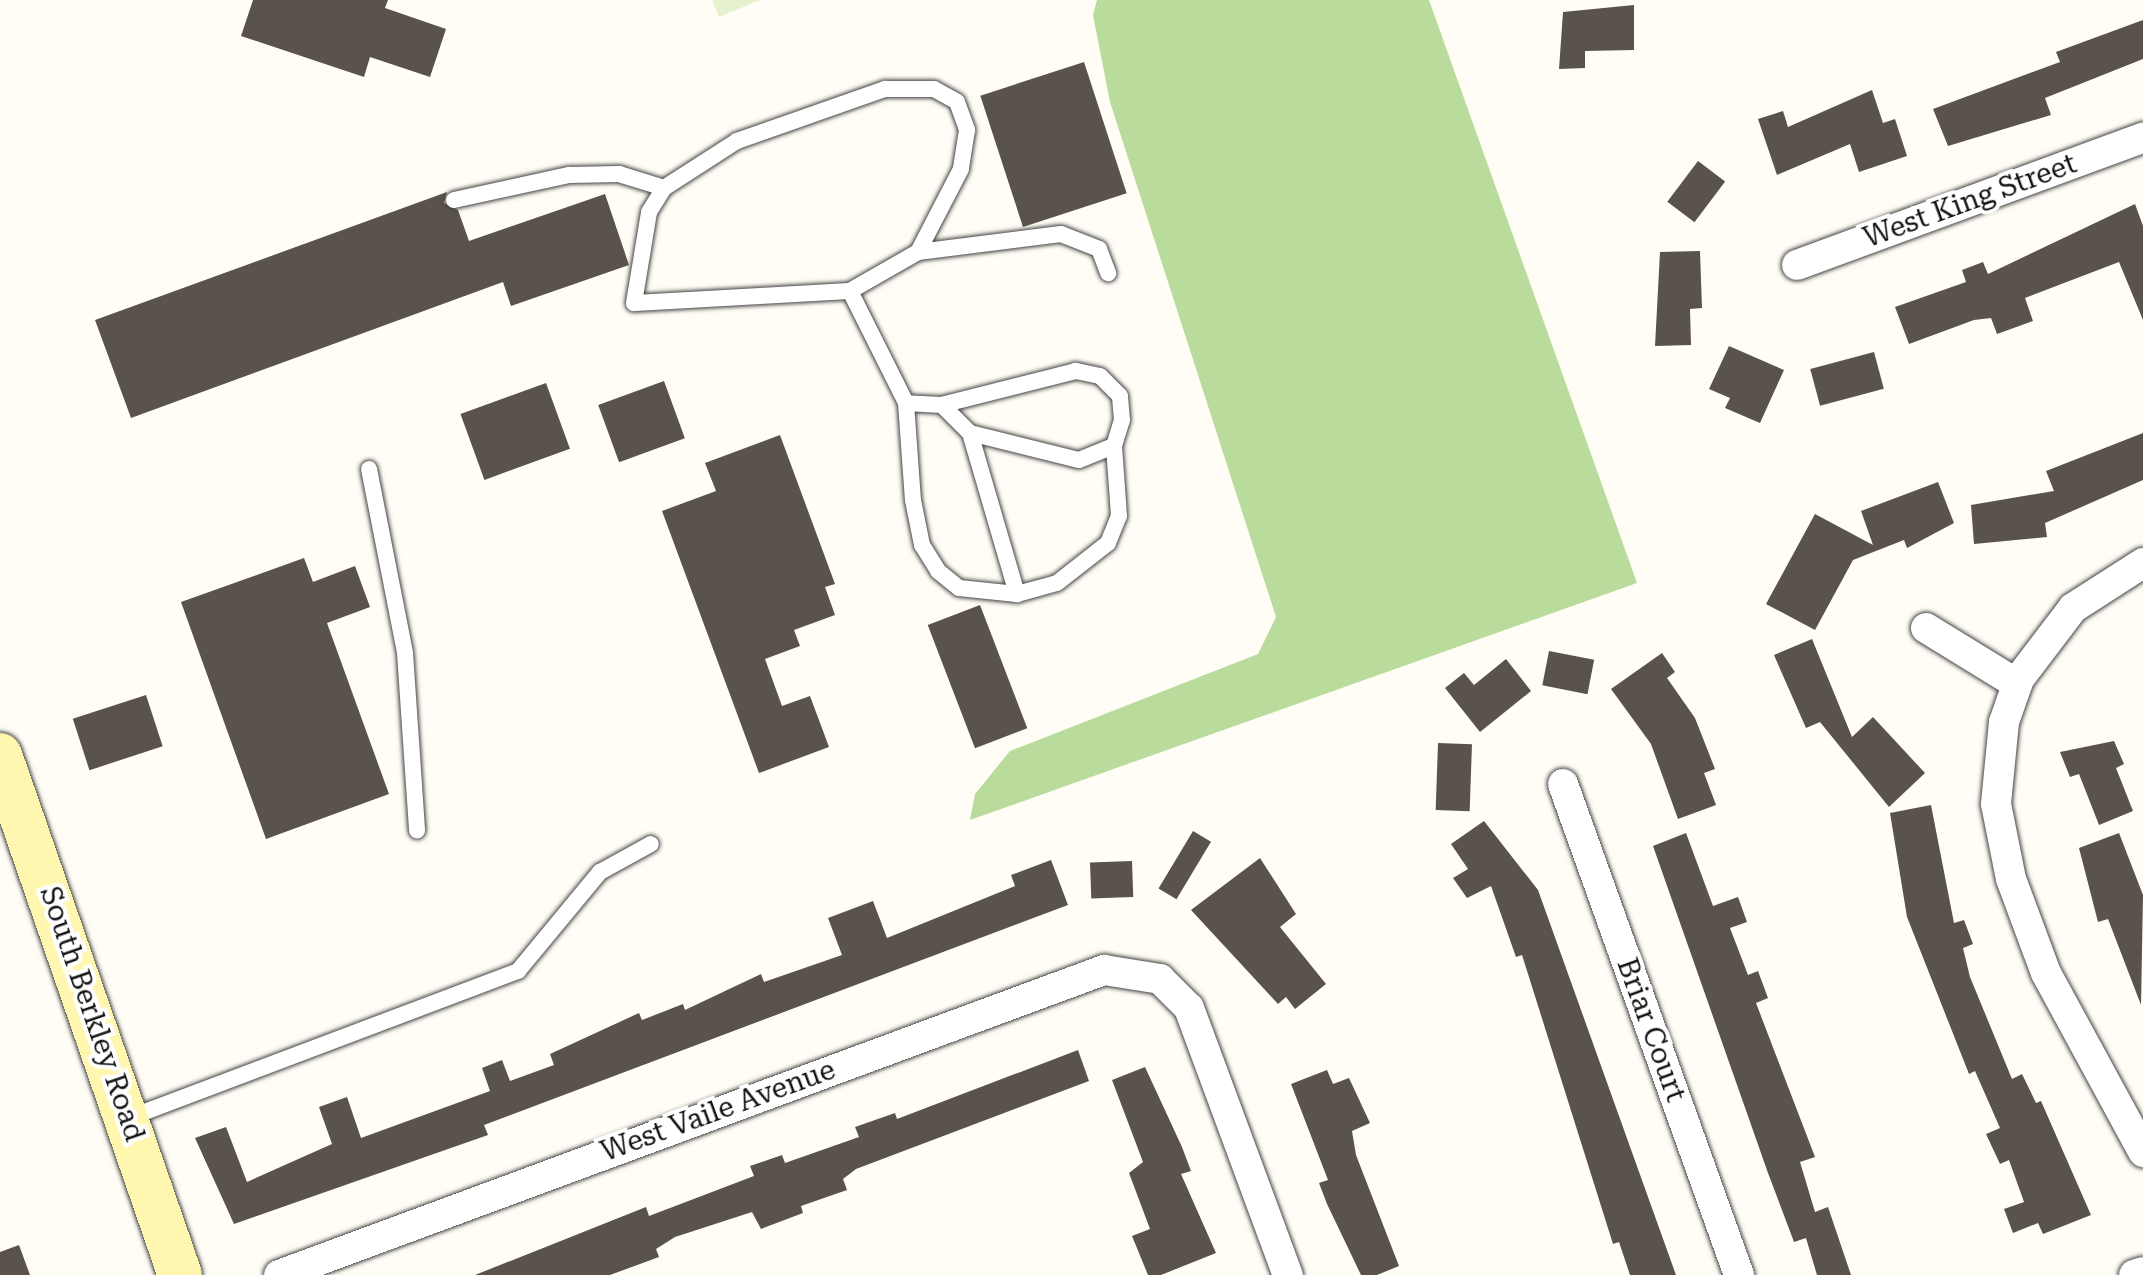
<!DOCTYPE html>
<html>
<head>
<meta charset="utf-8">
<style>
  body { margin:0 }
  #map { position:relative; width:2143px; height:1275px; overflow:hidden; background:#fffdf5; font-family:"Roboto Serif",serif }
  div>[style] { position:absolute }
  .forest>* { inset:0; background:#b9dc9c }
  .pitch>* { inset:0; background:#e6f2cf }
  .building>* { inset:0; background:#5a524d; transform-origin:0 0 }
  .roads { filter:drop-shadow(0 0 2px #444) drop-shadow(0 0 2px #444) }
  .lane>* { height:16px; margin:-8px; padding:0 8px; transform-origin:8px; border-radius:8px; background:#fff }
  .street>* { height:30px; margin:-15px; padding:0 15px; transform-origin:15px; border-radius:15px; background:#fff }
  .secondary>* { height:44px; margin:-22px; padding:0 22px; transform-origin:22px; border-radius:22px; background:#fff6b0 }
  span { translate:-50% -50%; white-space:nowrap; text-align:center; line-height:1.15; -webkit-text-stroke:8px #fff; paint-order:stroke }
  .street-label { font-size:28px; color:#111 }
</style>
</head>
<body>
<div id="map">
  <div class="forest">
    <div style="clip-path:polygon(1097px 0,1429px 0,1637px 583px,970px 820px,975px 794px,1010px 751px,1258px 654px,1276px 617px,1110px 102px,1093px 15px)"></div>
  </div>
  <div class="pitch">
    <div style="clip-path:polygon(712px 0,760px 0,719px 17px)"></div>
  </div>
  <div class="building">
    <div style="clip-path:polygon(253px 0,388px 0,385px 8px,446px 29px,430px 77px,370px 57px,364px 77px,241px 36px)"></div>
    <div style="clip-path:polygon(1634px 5px,1634px 50px,1585px 51px,1585px 68px,1559px 69px,1563px 12px)"></div>
    <div style="clip-path:polygon(2143px 20px,2143px 59px,2045px 98px,2051px 115px,1948px 146px,1933px 109px,2060px 62px,2056px 52px)"></div>
    <div style="left:1084px;top:62px;width:138px;height:109px;rotate:72deg"></div>
    <div style="clip-path:polygon(1872px 90px,1883px 123px,1895px 119px,1907px 156px,1859px 172px,1850px 144px,1777px 175px,1758px 119px,1783px 111px,1788px 127px)"></div>
    <div style="left:1698px;top:161px;width:34px;height:51px;rotate:37deg"></div>
    <div style="clip-path:polygon(447px 192px,444px 203px,458px 210px,469px 241px,605px 194px,629px 265px,511px 306px,503px 282px,131px 418px,95px 320px)"></div>
    <div style="clip-path:polygon(2135px 204px,2143px 226px,2143px 320px,2119px 262px,2025px 298px,2033px 321px,1997px 334px,1991px 318px,1974px 320px,1909px 344px,1895px 307px,1966px 282px,1962px 270px,1983px 262px,1988px 274px)"></div>
    <div style="clip-path:polygon(1700px 251px,1702px 308px,1690px 309px,1691px 345px,1655px 346px,1660px 252px)"></div>
    <div style="clip-path:polygon(1729px 346px,1784px 370px,1760px 423px,1725px 408px,1730px 398px,1709px 389px)"></div>
    <div style="left:1874px;top:352px;width:38px;height:66px;rotate:75deg"></div>
    <div style="left:664px;top:381px;width:61px;height:70px;rotate:70deg"></div>
    <div style="left:546px;top:383px;width:70px;height:91px;rotate:70deg"></div>
    <div style="clip-path:polygon(2143px 433px,2143px 480px,2045px 523px,2047px 537px,1974px 544px,1971px 505px,2054px 491px,2046px 471px)"></div>
    <div style="clip-path:polygon(780px 435px,835px 584px,825px 587px,835px 615px,794px 630px,800px 646px,765px 659px,782px 706px,810px 696px,829px 747px,759px 773px,662px 511px,716px 491px,705px 463px)"></div>
    <div style="clip-path:polygon(1938px 482px,1954px 523px,1907px 548px,1904px 540px,1853px 560px,1815px 630px,1766px 604px,1815px 514px,1873px 545px,1861px 511px)"></div>
    <div style="clip-path:polygon(304px 558px,313px 582px,355px 566px,370px 607px,327px 623px,389px 794px,266px 839px,181px 602px)"></div>
    <div style="left:980px;top:605px;width:132px;height:56px;rotate:69deg"></div>
    <div style="clip-path:polygon(1812px 639px,1852px 737px,1873px 717px,1925px 773px,1889px 807px,1820px 722px,1806px 728px,1774px 655px)"></div>
    <div style="left:1549px;top:651px;width:46px;height:35px;rotate:11deg"></div>
    <div style="clip-path:polygon(1662px 653px,1675px 672px,1667px 678px,1695px 718px,1715px 769px,1704px 773px,1716px 805px,1678px 819px,1651px 744px,1611px 689px)"></div>
    <div style="clip-path:polygon(1506px 659px,1531px 691px,1480px 732px,1445px 688px,1464px 673px,1474px 685px)"></div>
    <div style="left:146px;top:695px;width:54px;height:77px;rotate:72deg"></div>
    <div style="clip-path:polygon(2114px 741px,2124px 764px,2116px 768px,2133px 811px,2099px 825px,2079px 774px,2070px 777px,2060px 752px)"></div>
    <div style="left:1438px;top:743px;width:34px;height:67px;rotate:2deg"></div>
    <div style="clip-path:polygon(1931px 805px,1954px 923px,1964px 920px,1973px 944px,1963px 948px,1970px 977px,2012px 1079px,2022px 1074px,2036px 1103px,2041px 1101px,2091px 1215px,2043px 1234px,2038px 1223px,2013px 1233px,2004px 1209px,2024px 1202px,2009px 1160px,2000px 1164px,1986px 1134px,2000px 1128px,1975px 1071px,1969px 1074px,1907px 917px,1890px 813px)"></div>
    <div style="clip-path:polygon(1484px 821px,1538px 890px,1676px 1275px,1630px 1275px,1619px 1242px,1613px 1244px,1522px 955px,1516px 957px,1491px 886px,1467px 898px,1453px 878px,1468px 869px,1451px 844px)"></div>
    <div style="left:1193px;top:831px;width:21px;height:67px;rotate:31deg"></div>
    <div style="clip-path:polygon(1686px 833px,1713px 906px,1738px 897px,1747px 922px,1730px 928px,1748px 975px,1758px 971px,1768px 998px,1756px 1003px,1815px 1157px,1800px 1162px,1815px 1212px,1828px 1207px,1851px 1275px,1817px 1275px,1806px 1238px,1794px 1242px,1768px 1173px,1653px 846px)"></div>
    <div style="clip-path:polygon(2119px 833px,2143px 895px,2141px 1005px,2108px 919px,2098px 922px,2079px 848px)"></div>
    <div style="clip-path:polygon(1260px 858px,1296px 914px,1280px 927px,1326px 984px,1295px 1009px,1286px 997px,1278px 1004px,1191px 910px)"></div>
    <div style="clip-path:polygon(1051px 860px,1068px 905px,484px 1125px,488px 1135px,234px 1224px,195px 1138px,226px 1127px,247px 1182px,332px 1144px,319px 1107px,347px 1097px,361px 1138px,490px 1091px,482px 1068px,502px 1060px,510px 1081px,554px 1065px,550px 1054px,639px 1013px,642px 1020px,683px 1004px,685px 1010px,761px 974px,764px 982px,842px 955px,828px 918px,873px 901px,887px 938px,1015px 886px,1011px 875px)"></div>
    <div style="left:1132px;top:861px;width:36px;height:42px;rotate:88deg"></div>
    <div style="clip-path:polygon(1078px 1050px,1089px 1081px,856px 1169px,843px 1179px,847px 1190px,801px 1206px,803px 1213px,761px 1229px,752px 1212px,675px 1237px,656px 1249px,659px 1257px,610px 1275px,475px 1275px,646px 1207px,649px 1216px,754px 1176px,750px 1166px,782px 1155px,785px 1163px,859px 1137px,855px 1127px,895px 1113px,897px 1119px)"></div>
    <div style="clip-path:polygon(1145px 1067px,1182px 1147px,1191px 1171px,1181px 1174px,1216px 1253px,1161px 1275px,1148px 1275px,1132px 1236px,1150px 1229px,1129px 1173px,1143px 1162px,1112px 1080px)"></div>
    <div style="clip-path:polygon(1327px 1070px,1333px 1084px,1349px 1078px,1370px 1123px,1352px 1131px,1356px 1155px,1399px 1266px,1377px 1275px,1361px 1275px,1327px 1204px,1319px 1183px,1328px 1180px,1291px 1084px)"></div>
    <div style="clip-path:polygon(19px 1245px,30px 1275px,0 1275px,0 1252px)"></div>
  </div>
  <div class="roads">
    <div class="lane">
      <div style="left:885px;top:89px;width:49px"></div>
      <div style="left:934px;top:89px;width:26px;rotate:29deg"></div>
      <div style="left:957px;top:102px;width:30px;rotate:70deg"></div>
      <div style="left:967px;top:130px;width:39px;rotate:99deg"></div>
      <div style="left:961px;top:169px;width:93px;rotate:117.4deg"></div>
      <div style="left:918px;top:252px;width:78px;rotate:150.2deg"></div>
      <div style="left:850px;top:291px;width:216px;rotate:176.8deg"></div>
      <div style="left:634px;top:303px;width:92px;rotate:-80.6deg"></div>
      <div style="left:649px;top:212px;width:28px;rotate:-58deg"></div>
      <div style="left:664px;top:188px;width:87px;rotate:-32.8deg"></div>
      <div style="left:737px;top:141px;width:157px;rotate:-19.4deg"></div>
      <div style="left:454px;top:200px;width:118px;rotate:-12.3deg"></div>
      <div style="left:569px;top:175px;width:50px;rotate:-1.1deg"></div>
      <div style="left:619px;top:174px;width:47px;rotate:17.3deg"></div>
      <div style="left:918px;top:252px;width:144px;rotate:-7.2deg"></div>
      <div style="left:1061px;top:234px;width:41px;rotate:21.5deg"></div>
      <div style="left:1099px;top:249px;width:26px;rotate:69deg"></div>
      <div style="left:850px;top:291px;width:125px;rotate:63.4deg"></div>
      <div style="left:906px;top:403px;width:97px;rotate:85.9deg"></div>
      <div style="left:913px;top:500px;width:46px;rotate:78.7deg"></div>
      <div style="left:922px;top:545px;width:31px;rotate:58deg"></div>
      <div style="left:938px;top:571px;width:27px;rotate:39deg"></div>
      <div style="left:959px;top:588px;width:58px;rotate:5.9deg"></div>
      <div style="left:1017px;top:594px;width:41px;rotate:-15.4deg"></div>
      <div style="left:1057px;top:583px;width:65px;rotate:-38.1deg"></div>
      <div style="left:1108px;top:543px;width:29px;rotate:-68deg"></div>
      <div style="left:1119px;top:516px;width:70px;rotate:-94.1deg"></div>
      <div style="left:1114px;top:446px;width:27px;rotate:-73deg"></div>
      <div style="left:1122px;top:420px;width:24px;rotate:-95deg"></div>
      <div style="left:1120px;top:396px;width:28px;rotate:-135deg"></div>
      <div style="left:1100px;top:376px;width:25px;rotate:-168deg"></div>
      <div style="left:1076px;top:371px;width:138px;rotate:165.8deg"></div>
      <div style="left:942px;top:405px;width:36px;rotate:-177deg"></div>
      <div style="left:942px;top:405px;width:40px;rotate:45deg"></div>
      <div style="left:970px;top:433px;width:112px;rotate:13.9deg"></div>
      <div style="left:1079px;top:460px;width:38px;rotate:-22deg"></div>
      <div style="left:970px;top:433px;width:168px;rotate:73.7deg"></div>
      <div style="left:369px;top:469px;width:187px;rotate:78.9deg"></div>
      <div style="left:405px;top:653px;width:178px;rotate:86.1deg"></div>
      <div style="left:129px;top:1118px;width:416px;rotate:-20.7deg"></div>
      <div style="left:518px;top:971px;width:129px;rotate:-50.4deg"></div>
      <div style="left:600px;top:872px;width:58px;rotate:-28.8deg"></div>
    </div>
    <div class="street">
      <div style="left:1797px;top:265px;width:369px;rotate:-20.2deg"></div>
      <div style="left:2143px;top:563px;width:83px;rotate:147.3deg"></div>
      <div style="left:2073px;top:608px;width:89px;rotate:127.3deg"></div>
      <div style="left:2019px;top:679px;width:46px;rotate:109.2deg"></div>
      <div style="left:2004px;top:722px;width:82px;rotate:95.6deg"></div>
      <div style="left:1996px;top:804px;width:76px;rotate:78.7deg"></div>
      <div style="left:2011px;top:879px;width:100px;rotate:69.6deg"></div>
      <div style="left:2046px;top:973px;width:204px;rotate:61.5deg"></div>
      <div style="left:1926px;top:628px;width:107px;rotate:31.6deg"></div>
      <div style="left:1563px;top:784px;width:522px;rotate:70.28deg"></div>
      <div style="left:279px;top:1275px;width:880px;rotate:-20.29deg"></div>
      <div style="left:1104px;top:970px;width:57px;rotate:9.1deg"></div>
      <div style="left:1160px;top:979px;width:41px;rotate:45deg"></div>
      <div style="left:1189px;top:1008px;width:285px;rotate:69.7deg"></div>
      <div style="left:2134px;top:1275px;width:9px;rotate:-18deg"></div>
    </div>
    <div class="secondary">
      <div style="left:0;top:755px;width:550px;rotate:70.91deg"></div>
    </div>
  </div>
  <div class="street-label">
    <span style="left:1970px;top:201px;rotate:-20deg">West King Street</span>
    <span style="left:92px;top:1014px;rotate:71deg">South Berkley Road</span>
    <span style="left:1651px;top:1030px;rotate:70deg">Briar Court</span>
    <span style="left:718px;top:1111px;rotate:-20deg">West Vaile Avenue</span>
  </div>
</div>
</body>
</html>
